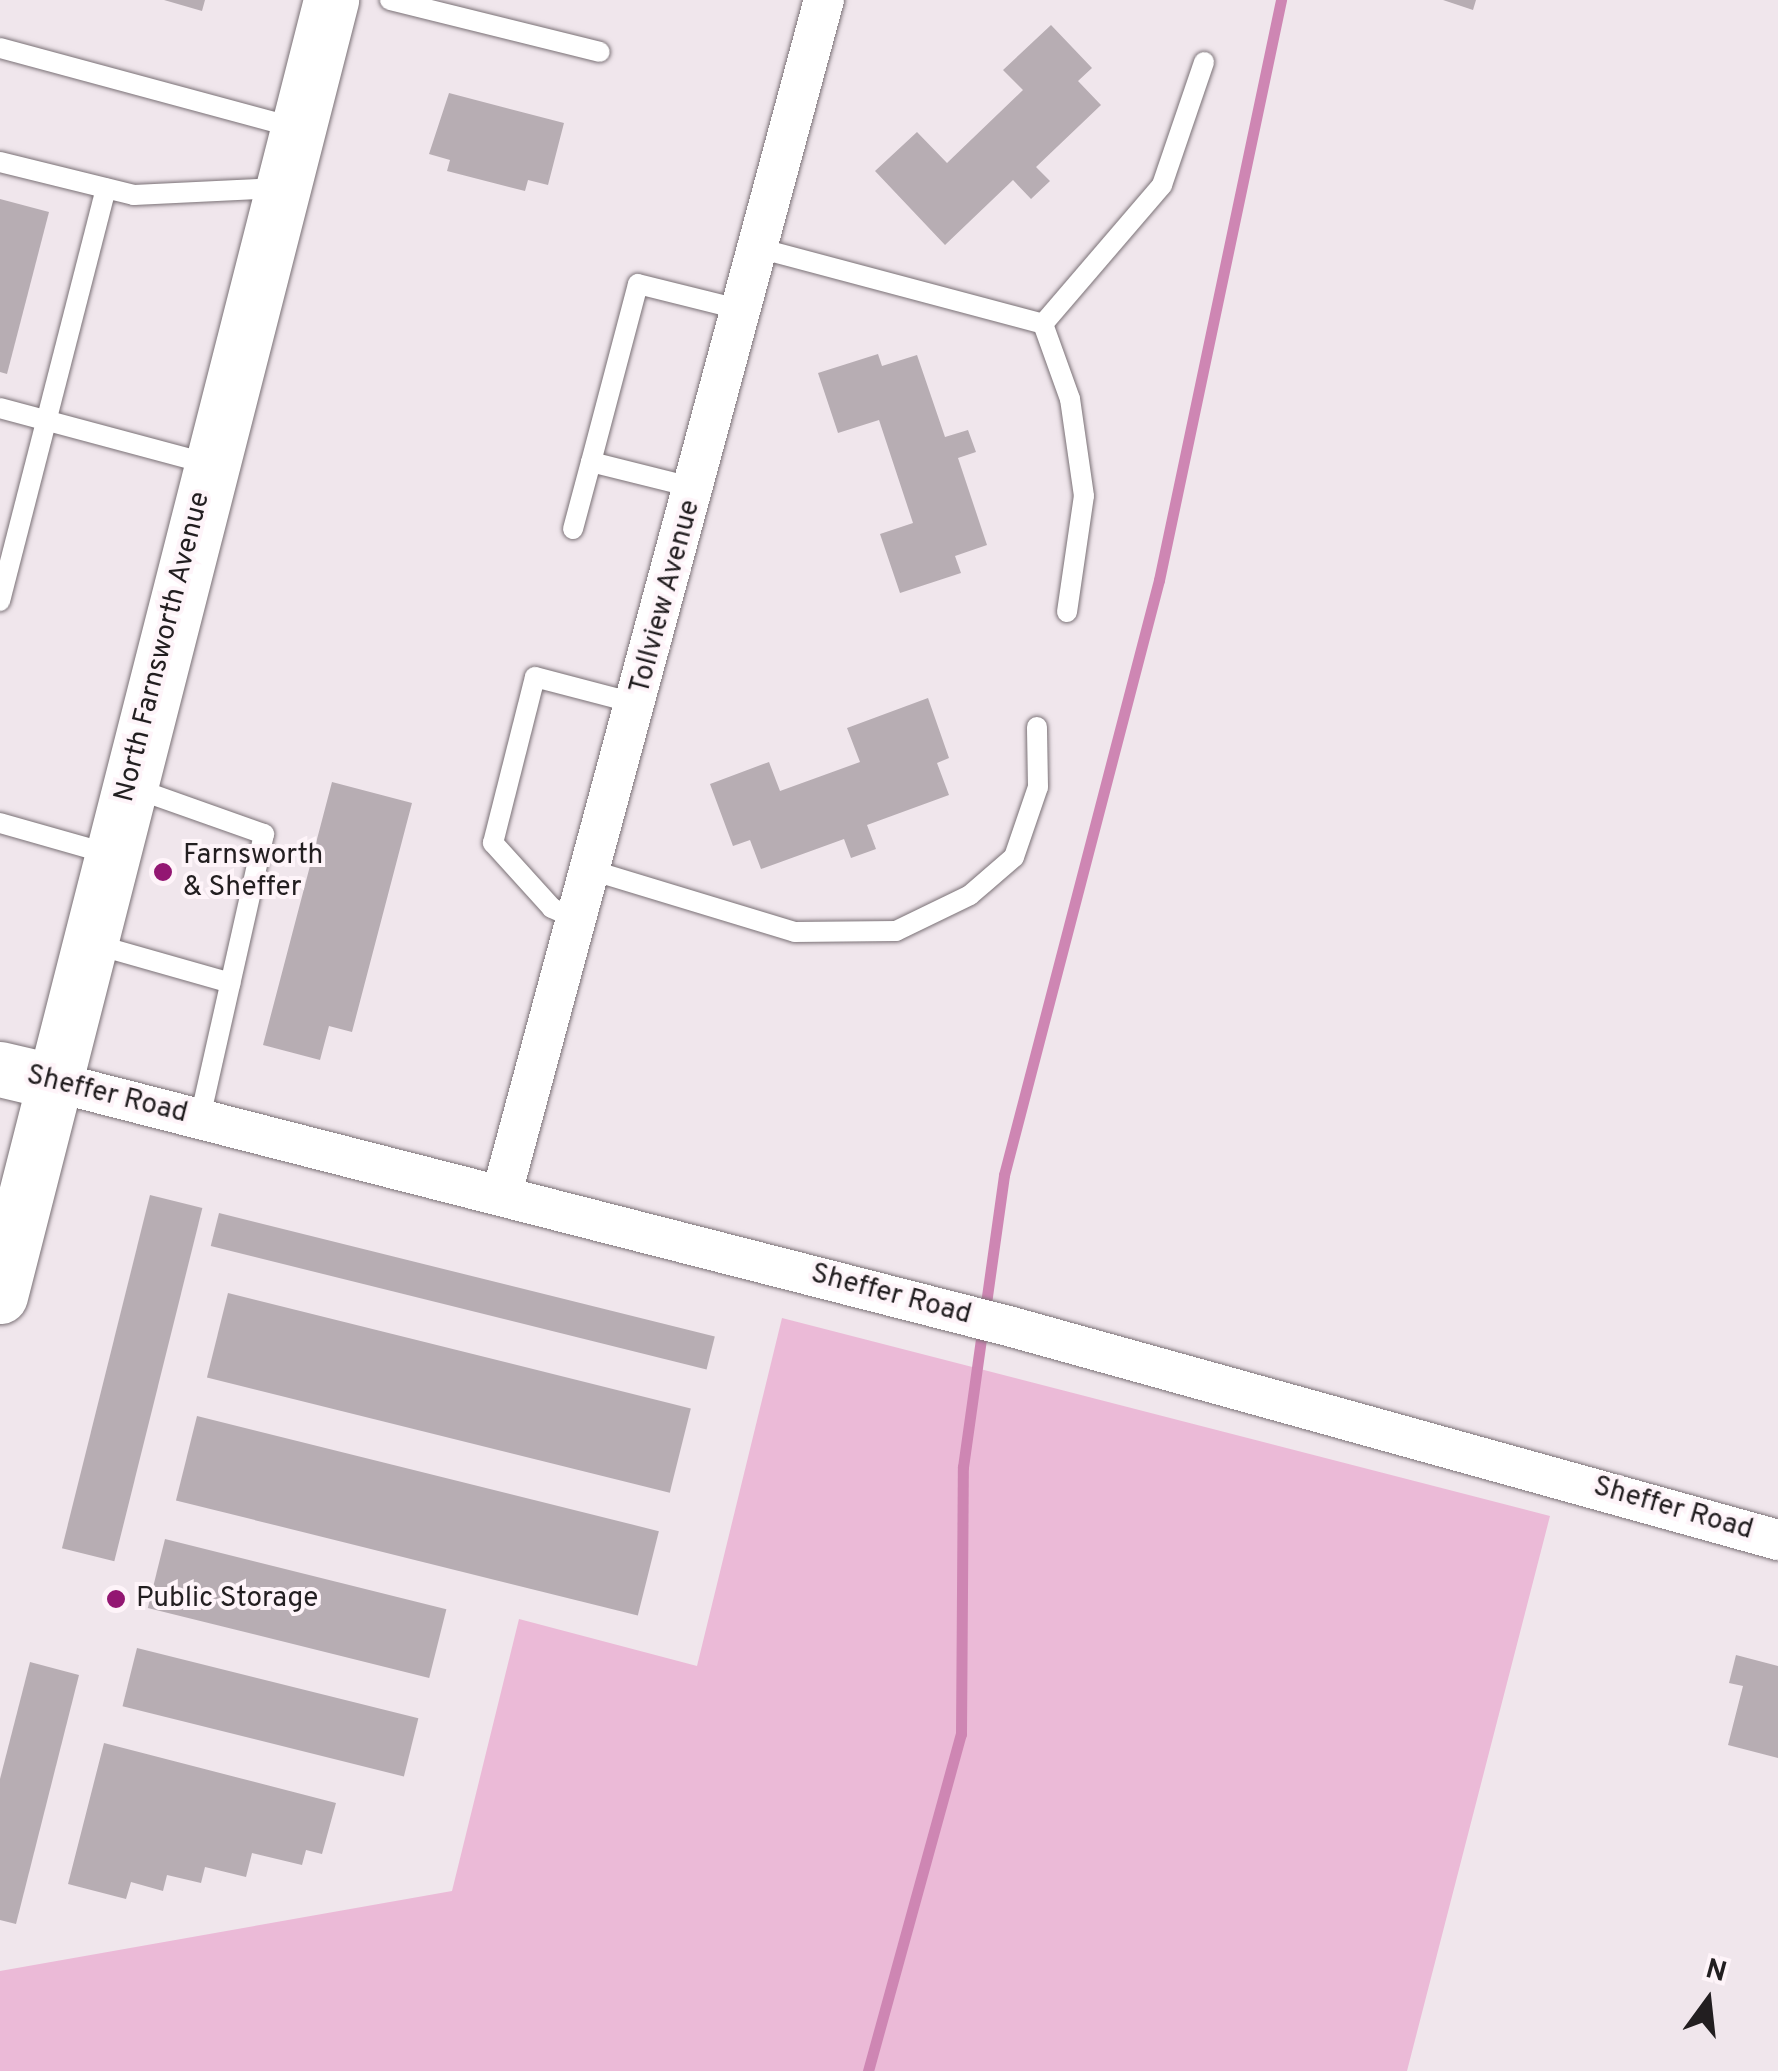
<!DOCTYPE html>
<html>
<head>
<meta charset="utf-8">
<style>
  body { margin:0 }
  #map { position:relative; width:1778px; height:2071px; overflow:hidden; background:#f0e6ec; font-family:Overpass,sans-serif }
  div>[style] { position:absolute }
  .green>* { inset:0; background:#ebbad7 }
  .stream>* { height:11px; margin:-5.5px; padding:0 5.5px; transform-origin:5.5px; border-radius:5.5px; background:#ce86b3 }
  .building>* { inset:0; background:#b7adb3; transform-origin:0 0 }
  .roads { filter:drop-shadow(0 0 2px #7a7176) drop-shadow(0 0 2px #7a7176) }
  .lane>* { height:20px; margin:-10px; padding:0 10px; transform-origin:10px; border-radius:10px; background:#fff }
  .street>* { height:40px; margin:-20px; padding:0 20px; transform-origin:20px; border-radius:20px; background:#fff }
  .secondary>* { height:55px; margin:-27.5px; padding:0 27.5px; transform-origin:27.5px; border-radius:27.5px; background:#fff }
  .dots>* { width:28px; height:28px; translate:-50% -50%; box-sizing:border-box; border:5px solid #fef4f9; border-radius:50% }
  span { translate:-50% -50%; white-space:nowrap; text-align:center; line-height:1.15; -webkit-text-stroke:8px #fef4f9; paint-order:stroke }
  .street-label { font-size:28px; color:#221e20 }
  .poi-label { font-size:28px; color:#221e20 }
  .left { translate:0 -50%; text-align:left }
  .north { position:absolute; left:1658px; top:1951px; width:100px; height:100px; -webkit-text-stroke:8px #fef4f9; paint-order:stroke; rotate:15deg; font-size:28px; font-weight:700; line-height:40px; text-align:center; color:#221e20 }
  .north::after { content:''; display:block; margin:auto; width:35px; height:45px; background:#221e20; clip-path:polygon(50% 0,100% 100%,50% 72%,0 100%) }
</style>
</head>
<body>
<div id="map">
  <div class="green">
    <div style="clip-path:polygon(782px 1318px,1550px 1516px,1407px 2071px,0 2071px,0 1971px,452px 1891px,519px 1619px,697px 1666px)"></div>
  </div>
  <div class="stream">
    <div style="left:868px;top:2071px;width:350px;rotate:-74.6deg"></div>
    <div style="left:961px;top:1734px;width:267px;rotate:-89.6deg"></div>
    <div style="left:963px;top:1467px;width:295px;rotate:-82deg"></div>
    <div style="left:1004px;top:1175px;width:615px;rotate:-75.4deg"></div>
    <div style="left:1159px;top:580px;width:593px;rotate:-78.12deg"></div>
  </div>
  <div class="building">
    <div style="clip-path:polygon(164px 0,205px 0,202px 11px)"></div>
    <div style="clip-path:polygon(1443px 0,1476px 0,1473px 10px)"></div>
    <div style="clip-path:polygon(1051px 25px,1092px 68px,1078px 81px,1101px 105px,1036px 167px,1050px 181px,1031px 199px,1013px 180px,945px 245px,875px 171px,917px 132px,947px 163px,1023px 90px,1003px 70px)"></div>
    <div style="clip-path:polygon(449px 93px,564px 123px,548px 185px,528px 180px,525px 191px,447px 171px,450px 160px,429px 154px)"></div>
    <div style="clip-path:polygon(0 199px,49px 212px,7px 374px,0 372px)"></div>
    <div style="clip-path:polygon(878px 354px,882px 366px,917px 355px,945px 437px,968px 430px,976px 452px,958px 458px,987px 545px,955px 556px,961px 573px,900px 593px,880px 534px,913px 523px,879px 420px,838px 433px,818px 373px)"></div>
    <div style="clip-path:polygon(928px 698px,949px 758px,937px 763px,949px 795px,867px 825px,876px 849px,851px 858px,844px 839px,761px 869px,750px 840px,733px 846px,710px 784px,769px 762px,780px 791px,860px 762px,847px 728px)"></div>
    <div style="clip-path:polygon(332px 782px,412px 803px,352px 1032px,329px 1026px,320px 1060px,263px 1045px)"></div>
    <div style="left:150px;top:1195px;width:54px;height:364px;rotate:14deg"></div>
    <div style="left:219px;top:1213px;width:511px;height:34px;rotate:14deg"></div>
    <div style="left:228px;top:1293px;width:477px;height:87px;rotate:14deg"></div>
    <div style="left:197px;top:1416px;width:476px;height:87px;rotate:14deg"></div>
    <div style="left:165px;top:1539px;width:290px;height:71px;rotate:14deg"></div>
    <div style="left:137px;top:1648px;width:290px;height:60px;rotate:14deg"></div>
    <div style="clip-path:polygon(1736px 1655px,1778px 1666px,1778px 1758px,1728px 1745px,1743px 1686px,1729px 1683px)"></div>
    <div style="clip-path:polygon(30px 1662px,79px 1675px,16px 1924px,0 1920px,0 1779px)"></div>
    <div style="clip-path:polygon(104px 1743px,336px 1803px,322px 1854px,306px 1850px,302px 1865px,252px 1853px,246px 1877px,205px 1867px,201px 1883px,167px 1875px,163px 1891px,131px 1882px,126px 1899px,68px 1884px)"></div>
  </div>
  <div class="roads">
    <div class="lane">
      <div style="left:390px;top:0;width:216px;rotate:13.9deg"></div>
      <div style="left:0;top:48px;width:308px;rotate:15.1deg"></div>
      <div style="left:0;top:162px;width:138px;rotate:13.8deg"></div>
      <div style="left:134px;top:195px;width:145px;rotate:-2.8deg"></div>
      <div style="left:758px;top:248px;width:295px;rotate:14.9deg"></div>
      <div style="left:0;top:408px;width:216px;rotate:15deg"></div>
      <div style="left:591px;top:462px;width:184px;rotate:-75.2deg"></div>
      <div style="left:638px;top:284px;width:107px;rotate:14deg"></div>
      <div style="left:573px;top:529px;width:69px;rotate:-75deg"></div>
      <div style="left:591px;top:462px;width:107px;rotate:14deg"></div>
      <div style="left:0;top:601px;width:426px;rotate:-75.6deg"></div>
      <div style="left:1067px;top:612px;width:117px;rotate:-81.7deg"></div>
      <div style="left:1084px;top:496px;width:98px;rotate:-98.2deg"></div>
      <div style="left:1070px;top:399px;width:80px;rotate:-109.8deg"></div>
      <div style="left:1043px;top:324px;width:183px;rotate:-49.4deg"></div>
      <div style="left:1162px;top:185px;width:130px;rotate:-71.1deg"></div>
      <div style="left:134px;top:788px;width:138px;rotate:19.5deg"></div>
      <div style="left:264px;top:834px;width:290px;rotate:102.7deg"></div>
      <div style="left:0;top:823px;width:113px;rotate:15.9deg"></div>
      <div style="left:594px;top:871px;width:210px;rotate:16.9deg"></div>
      <div style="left:795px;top:932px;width:101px;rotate:-0.6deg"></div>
      <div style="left:896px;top:931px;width:82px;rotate:-25.9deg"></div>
      <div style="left:970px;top:895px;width:58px;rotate:-40.8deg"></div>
      <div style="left:1014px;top:857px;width:74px;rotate:-71.1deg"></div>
      <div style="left:1038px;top:787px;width:60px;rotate:-91deg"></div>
      <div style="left:579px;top:920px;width:30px;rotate:-156deg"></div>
      <div style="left:552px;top:908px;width:88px;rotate:-132.2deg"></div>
      <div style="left:493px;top:843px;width:171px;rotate:-75.8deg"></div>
      <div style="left:535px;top:677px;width:106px;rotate:14.7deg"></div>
      <div style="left:94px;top:944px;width:142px;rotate:15.9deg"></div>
    </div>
    <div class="street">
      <div style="left:55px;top:1082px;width:988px;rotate:14.36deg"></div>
      <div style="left:1012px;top:1327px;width:795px;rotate:15.54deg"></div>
      <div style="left:502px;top:1193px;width:1236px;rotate:-74.9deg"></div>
    </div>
    <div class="secondary">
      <div style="left:0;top:1069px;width:57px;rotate:13.3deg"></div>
      <div style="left:0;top:1296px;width:1338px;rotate:-75.67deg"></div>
    </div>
  </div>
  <div class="dots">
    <div style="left:163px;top:872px;background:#931672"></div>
    <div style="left:116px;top:1599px;background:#931672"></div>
  </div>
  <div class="street-label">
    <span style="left:666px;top:597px;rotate:-75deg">Tollview Avenue</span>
    <span style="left:163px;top:647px;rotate:-76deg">North Farnsworth Avenue</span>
    <span style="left:107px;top:1095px;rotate:14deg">Sheffer Road</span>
    <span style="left:891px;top:1295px;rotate:15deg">Sheffer Road</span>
    <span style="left:1673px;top:1509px;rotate:16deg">Sheffer Road</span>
  </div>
  <div class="poi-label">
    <span class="left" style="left:183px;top:872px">Farnsworth<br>&amp; Sheffer</span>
    <span class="left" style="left:136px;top:1599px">Public Storage</span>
  </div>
  <div class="north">N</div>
</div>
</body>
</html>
